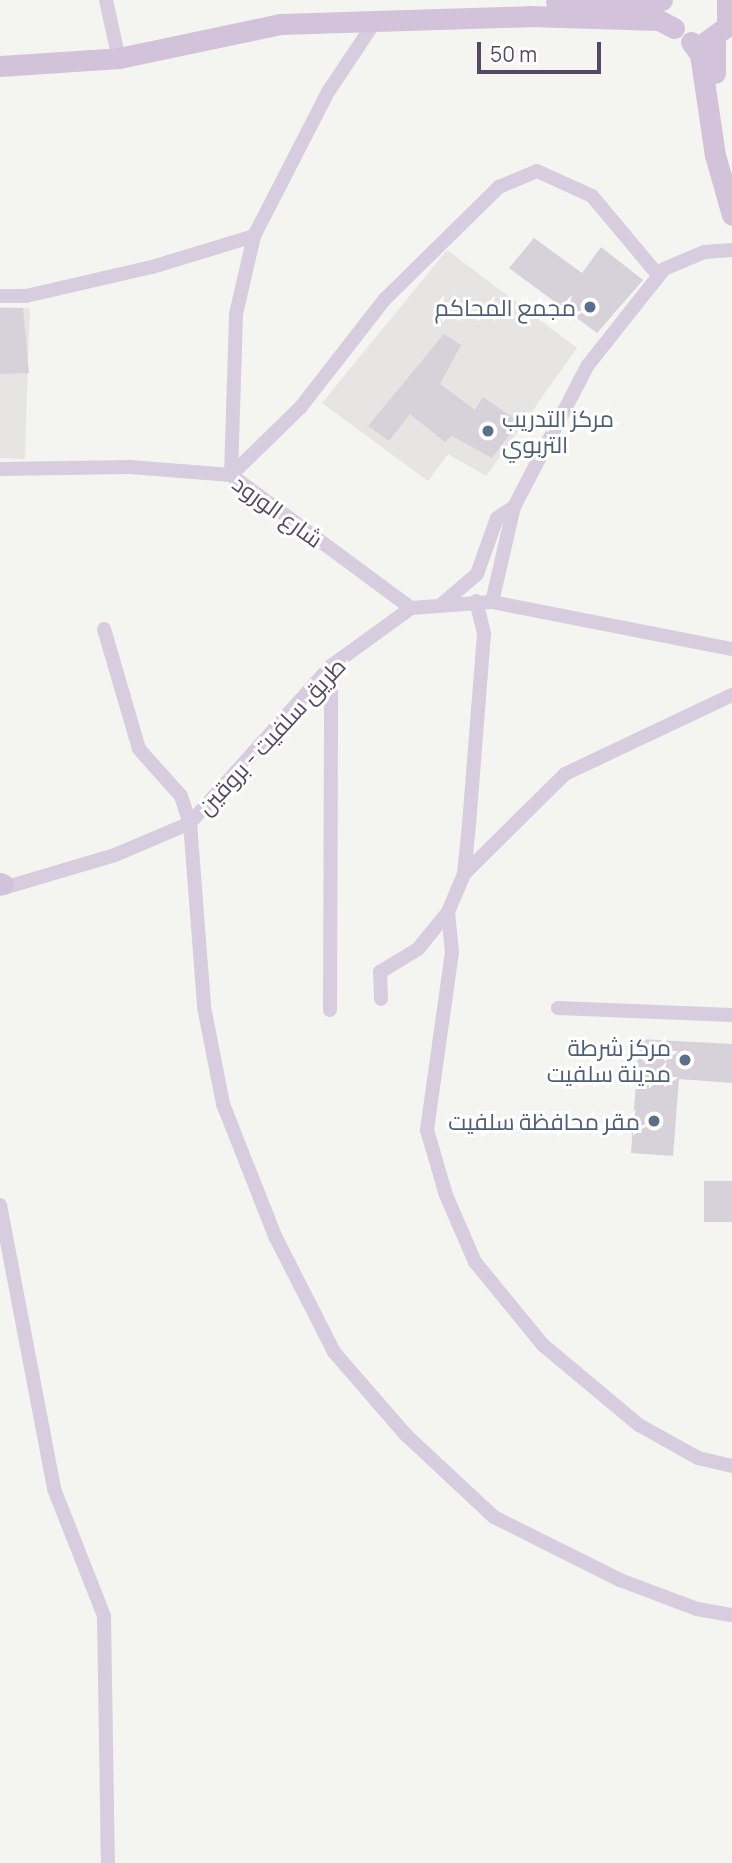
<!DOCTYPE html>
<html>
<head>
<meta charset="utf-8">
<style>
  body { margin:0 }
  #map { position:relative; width:732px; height:1863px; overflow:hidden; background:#f4f4f1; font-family:Manrope,Cairo,sans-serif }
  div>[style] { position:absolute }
  .education>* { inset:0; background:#e6e5e3; transform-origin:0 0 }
  .building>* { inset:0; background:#d7d1d9; transform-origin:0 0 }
  .street>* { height:14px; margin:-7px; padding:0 7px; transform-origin:7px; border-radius:7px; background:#d7cddf }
  .secondary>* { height:21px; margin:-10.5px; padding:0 10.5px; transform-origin:10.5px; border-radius:10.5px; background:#d2c3db }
  .dots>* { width:19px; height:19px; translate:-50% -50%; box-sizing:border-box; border:4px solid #fff; border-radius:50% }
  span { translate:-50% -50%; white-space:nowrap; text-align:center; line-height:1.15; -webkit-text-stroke:6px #fff; paint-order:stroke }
  .service-label { font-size:23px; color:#4e5e75 }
  .right { translate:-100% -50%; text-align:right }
  .left { translate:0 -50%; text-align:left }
  .street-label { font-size:23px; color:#564860 }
  .scale { position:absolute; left:477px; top:42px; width:124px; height:32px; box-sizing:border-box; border:4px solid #564860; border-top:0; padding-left:9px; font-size:21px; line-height:24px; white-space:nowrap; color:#564860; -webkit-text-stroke:5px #fff; paint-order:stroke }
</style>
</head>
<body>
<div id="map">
  <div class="education">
    <div style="clip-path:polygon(447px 250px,577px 348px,486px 476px,448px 454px,428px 481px,322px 403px)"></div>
    <div style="left:0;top:307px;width:30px;height:151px;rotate:2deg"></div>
  </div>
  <div class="building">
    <div style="clip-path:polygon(534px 238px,582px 273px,601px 247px,643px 280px,597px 333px,509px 268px)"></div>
    <div style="clip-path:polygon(0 308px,23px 308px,29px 373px,0 374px)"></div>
    <div style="clip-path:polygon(444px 334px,461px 345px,440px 384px,475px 410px,483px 397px,519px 422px,492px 458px,452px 436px,445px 442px,410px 414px,389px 441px,368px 426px)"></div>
    <div style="clip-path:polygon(639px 1039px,732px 1044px,732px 1083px,679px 1079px,673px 1156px,631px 1153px)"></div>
    <div style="left:704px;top:1181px;width:28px;height:41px"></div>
  </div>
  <div class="street">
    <div style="left:106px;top:0;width:47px;rotate:77.7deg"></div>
    <div style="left:0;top:296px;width:26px"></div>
    <div style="left:26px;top:296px;width:129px;rotate:-13deg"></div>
    <div style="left:152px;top:267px;width:107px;rotate:-16.9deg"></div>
    <div style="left:0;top:469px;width:130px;rotate:-0.9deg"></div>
    <div style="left:130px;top:467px;width:101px;rotate:4.5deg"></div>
    <div style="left:231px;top:475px;width:224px;rotate:36.5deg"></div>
    <div style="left:231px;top:475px;width:96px;rotate:-44.2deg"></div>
    <div style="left:300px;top:408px;width:138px;rotate:-52.1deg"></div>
    <div style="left:385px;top:299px;width:160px;rotate:-44.5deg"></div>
    <div style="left:499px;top:187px;width:41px;rotate:-22.8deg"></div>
    <div style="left:537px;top:171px;width:60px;rotate:24.4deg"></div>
    <div style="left:592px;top:196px;width:104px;rotate:50.1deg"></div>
    <div style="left:231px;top:475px;width:161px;rotate:-88.2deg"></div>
    <div style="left:236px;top:314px;width:80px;rotate:-77deg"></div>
    <div style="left:254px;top:236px;width:162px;rotate:-62.8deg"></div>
    <div style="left:328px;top:92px;width:87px;rotate:-56.3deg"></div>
    <div style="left:476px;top:601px;width:34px;rotate:76deg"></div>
    <div style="left:484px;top:634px;width:191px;rotate:94.5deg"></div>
    <div style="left:469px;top:824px;width:50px;rotate:95.7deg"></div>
    <div style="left:464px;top:874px;width:41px;rotate:112.8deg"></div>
    <div style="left:448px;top:912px;width:40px;rotate:84.3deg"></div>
    <div style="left:452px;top:952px;width:180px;rotate:98deg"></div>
    <div style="left:427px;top:1130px;width:68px;rotate:73.7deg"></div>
    <div style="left:446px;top:1195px;width:73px;rotate:66.6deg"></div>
    <div style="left:475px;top:1262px;width:107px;rotate:50.7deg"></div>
    <div style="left:543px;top:1345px;width:125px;rotate:39.8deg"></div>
    <div style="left:639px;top:1425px;width:68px;rotate:29.2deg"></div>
    <div style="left:698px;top:1458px;width:35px;rotate:13deg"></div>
    <div style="left:492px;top:602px;width:98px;rotate:-77deg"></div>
    <div style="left:514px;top:507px;width:160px;rotate:-62.5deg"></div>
    <div style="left:588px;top:365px;width:122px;rotate:-51.6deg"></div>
    <div style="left:664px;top:269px;width:43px;rotate:-23deg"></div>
    <div style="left:704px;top:252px;width:28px;rotate:-4deg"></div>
    <div style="left:442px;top:604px;width:46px;rotate:-40.6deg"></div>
    <div style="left:477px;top:574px;width:59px;rotate:-70.3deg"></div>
    <div style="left:497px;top:518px;width:20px;rotate:-33deg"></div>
    <div style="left:411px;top:608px;width:81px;rotate:-4.2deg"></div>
    <div style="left:492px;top:602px;width:245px;rotate:11.1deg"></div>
    <div style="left:104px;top:629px;width:125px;rotate:73.7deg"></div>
    <div style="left:139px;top:749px;width:63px;rotate:48.2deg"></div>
    <div style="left:181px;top:796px;width:28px;rotate:72deg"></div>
    <div style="left:190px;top:823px;width:185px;rotate:85.6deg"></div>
    <div style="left:204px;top:1007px;width:99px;rotate:78.9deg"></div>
    <div style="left:223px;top:1104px;width:142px;rotate:68.5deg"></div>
    <div style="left:275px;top:1236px;width:130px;rotate:63deg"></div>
    <div style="left:334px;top:1352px;width:110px;rotate:49.1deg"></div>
    <div style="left:406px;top:1435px;width:120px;rotate:43deg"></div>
    <div style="left:494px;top:1517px;width:141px;rotate:26.6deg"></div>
    <div style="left:620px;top:1580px;width:82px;rotate:20.6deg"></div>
    <div style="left:697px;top:1609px;width:36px;rotate:10deg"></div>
    <div style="left:464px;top:874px;width:142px;rotate:-44.7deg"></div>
    <div style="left:565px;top:774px;width:185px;rotate:-25.3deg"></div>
    <div style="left:0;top:889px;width:120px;rotate:-16.5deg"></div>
    <div style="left:115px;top:855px;width:82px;rotate:-23.1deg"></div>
    <div style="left:190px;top:823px;width:211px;rotate:-48.1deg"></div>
    <div style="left:331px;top:666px;width:99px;rotate:-35.9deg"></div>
    <div style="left:381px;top:999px;width:27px;rotate:-92deg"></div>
    <div style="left:380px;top:972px;width:44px;rotate:-31.2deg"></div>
    <div style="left:418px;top:949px;width:48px;rotate:-51deg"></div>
    <div style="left:558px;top:1008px;width:174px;rotate:2.3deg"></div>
    <div style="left:330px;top:1010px;width:344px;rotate:-89.8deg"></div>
    <div style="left:0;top:1205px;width:289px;rotate:79.2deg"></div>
    <div style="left:54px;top:1489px;width:136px;rotate:68.5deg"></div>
    <div style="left:104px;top:1616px;width:247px;rotate:89.1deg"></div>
  </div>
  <div class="secondary">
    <div style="left:556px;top:2px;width:106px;rotate:-1.1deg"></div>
    <div style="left:691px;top:42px;width:15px;rotate:53deg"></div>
    <div style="left:700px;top:54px;width:102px;rotate:81.6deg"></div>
    <div style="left:715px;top:155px;width:62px;rotate:74.2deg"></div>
    <div style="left:704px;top:43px;width:29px;rotate:-36deg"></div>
    <div style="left:727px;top:26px;width:26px;rotate:-90deg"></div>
    <div style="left:0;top:66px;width:119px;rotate:-3.8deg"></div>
    <div style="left:119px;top:58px;width:166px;rotate:-11.9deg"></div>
    <div style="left:281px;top:24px;width:248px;rotate:-1.8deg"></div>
    <div style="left:529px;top:16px;width:130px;rotate:1.8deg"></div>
    <div style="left:659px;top:20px;width:17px;rotate:28deg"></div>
    <div style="left:715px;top:73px;width:34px;rotate:-90deg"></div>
    <div style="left:0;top:883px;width:3px;rotate:18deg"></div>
  </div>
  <div class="dots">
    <div style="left:590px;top:307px;background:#5c6f8a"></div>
    <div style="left:488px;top:431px;background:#5c6f8a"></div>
    <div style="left:685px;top:1060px;background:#5c6f8a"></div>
    <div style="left:654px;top:1121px;background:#5c6f8a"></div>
  </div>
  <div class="service-label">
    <span class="right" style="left:576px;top:307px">مجمع المحاكم</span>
    <span class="left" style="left:502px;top:431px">مركز التدريب<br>التربوي</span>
    <span class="right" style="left:671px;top:1060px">مركز شرطة<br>مدينة سلفيت</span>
    <span class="right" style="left:640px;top:1121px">مقر محافظة سلفيت</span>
  </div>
  <div class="street-label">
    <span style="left:278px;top:511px;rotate:36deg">شارع الورود</span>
    <span style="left:271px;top:736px;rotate:-47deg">طريق سلفيت - بروقين</span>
  </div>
  <div class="scale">50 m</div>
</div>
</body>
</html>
